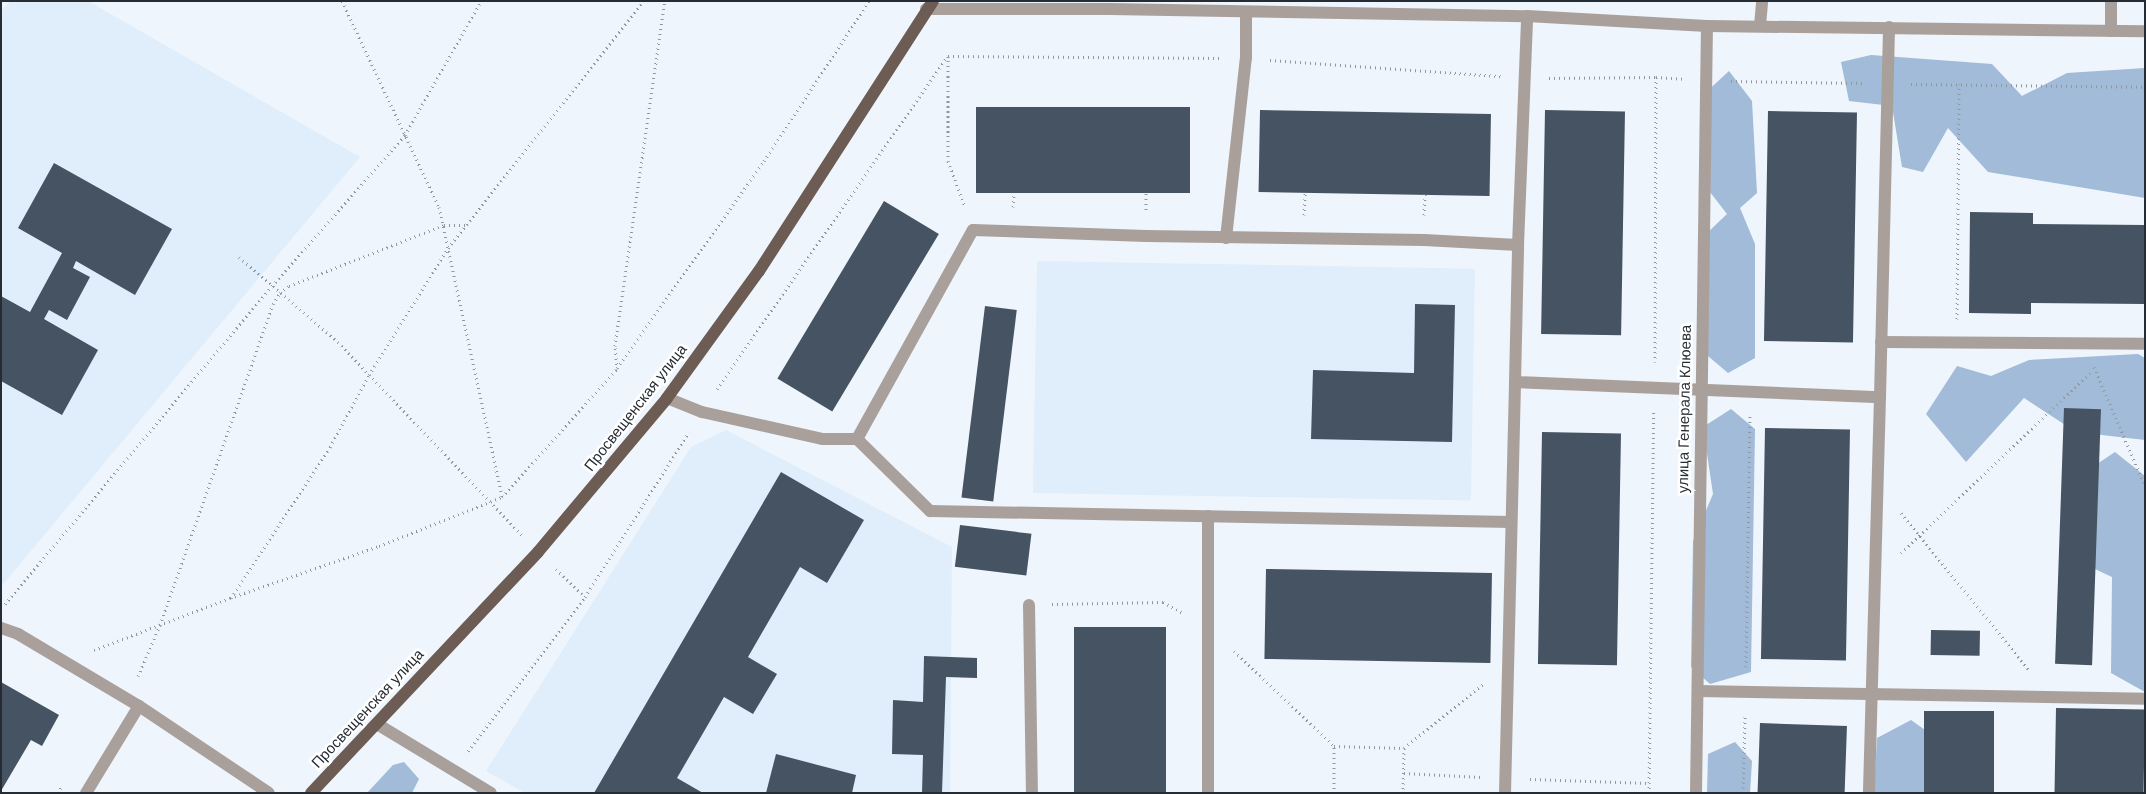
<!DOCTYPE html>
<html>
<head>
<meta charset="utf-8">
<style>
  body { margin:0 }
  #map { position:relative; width:2146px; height:794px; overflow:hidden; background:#eef5fc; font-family:"DM Sans",sans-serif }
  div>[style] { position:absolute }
  .built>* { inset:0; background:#e0eefc; transform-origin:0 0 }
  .forest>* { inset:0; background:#a1bbd8 }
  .building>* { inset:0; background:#455362; transform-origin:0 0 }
  .path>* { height:3px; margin-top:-1.5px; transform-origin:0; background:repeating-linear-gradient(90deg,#90979e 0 1px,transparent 0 5px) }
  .minor>* { height:12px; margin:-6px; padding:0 6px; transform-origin:6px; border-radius:6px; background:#aaa09b }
  .major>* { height:12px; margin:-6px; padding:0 6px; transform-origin:6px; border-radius:6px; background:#6c5c53 }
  span { translate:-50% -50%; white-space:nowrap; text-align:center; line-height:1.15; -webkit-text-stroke:5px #fff; paint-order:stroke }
  .street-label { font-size:15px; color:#252c33 }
  .frame { position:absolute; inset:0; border:2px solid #252c33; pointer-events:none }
</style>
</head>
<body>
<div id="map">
  <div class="built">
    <div style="clip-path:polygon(11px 1px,88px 1px,360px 157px,1px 587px,1px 10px)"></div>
    <div style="left:1037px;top:261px;width:438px;height:232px;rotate:1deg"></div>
    <div style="clip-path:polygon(726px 430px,952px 547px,950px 793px,525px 793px,486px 771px,691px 447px)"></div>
  </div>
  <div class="forest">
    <div style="clip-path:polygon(1871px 55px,1992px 64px,2022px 96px,2067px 73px,2145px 68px,2145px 198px,1988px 172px,1948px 128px,1923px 172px,1902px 167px,1892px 106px,1849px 101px,1841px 62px)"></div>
    <div style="clip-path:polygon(1729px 71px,1752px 101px,1757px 193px,1740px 208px,1755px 244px,1755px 358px,1728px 373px,1708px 356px,1705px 235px,1727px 214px,1703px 183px,1702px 96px)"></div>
    <div style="clip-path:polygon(2138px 354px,2145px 358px,2145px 440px,2076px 432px,2024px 398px,1966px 462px,1926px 414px,1957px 366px,1991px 376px,2029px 360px)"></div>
    <div style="clip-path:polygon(1731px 409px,1755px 429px,1751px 672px,1710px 684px,1691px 667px,1693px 541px,1713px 494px,1703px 427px)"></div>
    <div style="clip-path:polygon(2115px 452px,2145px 476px,2145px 692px,2111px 673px,2112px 577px,2069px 557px,2067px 484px)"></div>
    <div style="clip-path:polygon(1911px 720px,1949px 747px,1959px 793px,1874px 793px,1877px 738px)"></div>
    <div style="clip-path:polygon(1735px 742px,1752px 761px,1750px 793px,1707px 793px,1708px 754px)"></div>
    <div style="clip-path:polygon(404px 762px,419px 779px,412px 793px,367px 793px,393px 765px)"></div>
  </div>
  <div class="building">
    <div style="left:976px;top:107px;width:214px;height:86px"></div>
    <div style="left:1260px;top:110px;width:231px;height:82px;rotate:1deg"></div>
    <div style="left:1545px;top:110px;width:80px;height:224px;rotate:1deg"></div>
    <div style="left:1768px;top:111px;width:89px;height:230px;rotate:1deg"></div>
    <div style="clip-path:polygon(54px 163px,172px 229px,135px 295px,76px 261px,73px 268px,90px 277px,67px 320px,49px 310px,44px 319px,98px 350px,62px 415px,1px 381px,1px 296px,30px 312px,62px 253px,18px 228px)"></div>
    <div style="left:884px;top:201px;width:64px;height:207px;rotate:31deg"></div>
    <div style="clip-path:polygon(1970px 212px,2033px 213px,2033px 224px,2145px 225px,2145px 304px,2031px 303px,2031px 314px,1969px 313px)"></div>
    <div style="clip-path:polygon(1415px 304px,1455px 305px,1452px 442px,1311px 439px,1313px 370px,1414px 373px)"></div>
    <div style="left:985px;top:306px;width:32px;height:193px;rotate:7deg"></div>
    <div style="left:2064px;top:408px;width:37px;height:256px;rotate:2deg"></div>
    <div style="left:1765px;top:428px;width:85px;height:231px;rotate:1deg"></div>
    <div style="left:1542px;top:432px;width:79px;height:232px;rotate:1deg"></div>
    <div style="clip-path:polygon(781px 472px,864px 520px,827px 583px,800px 567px,748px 657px,777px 674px,753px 714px,724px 697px,677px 778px,703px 793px,594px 793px)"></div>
    <div style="left:960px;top:525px;width:72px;height:42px;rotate:7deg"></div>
    <div style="left:1266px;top:569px;width:226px;height:90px;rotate:1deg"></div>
    <div style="left:1074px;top:627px;width:92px;height:166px"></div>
    <div style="left:1931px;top:630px;width:49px;height:25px;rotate:1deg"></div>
    <div style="clip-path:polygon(924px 656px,977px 658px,977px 678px,946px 677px,942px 793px,922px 793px,923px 755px,892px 754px,893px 700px,923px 702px)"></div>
    <div style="clip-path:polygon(1px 682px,59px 715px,42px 746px,31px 740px,1px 791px)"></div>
    <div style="left:2056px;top:708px;width:89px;height:85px;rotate:1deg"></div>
    <div style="left:1924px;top:711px;width:70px;height:82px"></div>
    <div style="left:1760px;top:723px;width:87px;height:70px;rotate:2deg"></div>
    <div style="clip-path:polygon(776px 754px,856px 775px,852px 793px,766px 793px)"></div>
  </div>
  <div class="path">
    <div style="left:342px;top:1px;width:228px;rotate:64.8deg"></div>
    <div style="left:439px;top:207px;width:297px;rotate:77.7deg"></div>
    <div style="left:948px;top:56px;width:105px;rotate:90deg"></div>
    <div style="left:948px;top:161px;width:49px;rotate:69.7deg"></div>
    <div style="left:1270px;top:60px;width:232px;rotate:4deg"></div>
    <div style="left:1656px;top:77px;width:26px;rotate:4deg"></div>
    <div style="left:1549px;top:78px;width:107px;rotate:-0.5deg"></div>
    <div style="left:1656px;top:77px;width:285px;rotate:90.2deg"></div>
    <div style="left:1731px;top:81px;width:131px;rotate:0.9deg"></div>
    <div style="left:1911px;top:84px;width:234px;rotate:0.7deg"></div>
    <div style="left:1146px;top:193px;width:19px;rotate:90deg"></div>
    <div style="left:1013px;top:207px;width:14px;rotate:-86deg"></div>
    <div style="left:1304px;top:215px;width:22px;rotate:-87deg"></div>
    <div style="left:1424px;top:215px;width:21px;rotate:-87deg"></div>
    <div style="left:239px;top:257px;width:130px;rotate:40.6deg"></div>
    <div style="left:338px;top:342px;width:267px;rotate:46.4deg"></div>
    <div style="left:1957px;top:319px;width:235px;rotate:-89.5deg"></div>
    <div style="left:2094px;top:367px;width:129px;rotate:66.8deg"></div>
    <div style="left:617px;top:368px;width:254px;rotate:-54.6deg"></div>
    <div style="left:764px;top:161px;width:191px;rotate:-56.7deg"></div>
    <div style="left:717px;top:389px;width:405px;rotate:-55.3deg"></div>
    <div style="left:948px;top:56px;width:273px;rotate:0.4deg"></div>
    <div style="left:1901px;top:513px;width:204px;rotate:50.8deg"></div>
    <div style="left:1901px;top:553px;width:265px;rotate:-43.6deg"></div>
    <div style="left:556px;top:569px;width:40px;rotate:44deg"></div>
    <div style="left:231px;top:598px;width:181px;rotate:-56.7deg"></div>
    <div style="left:330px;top:447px;width:82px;rotate:-61.6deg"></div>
    <div style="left:369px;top:375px;width:150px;rotate:-58.1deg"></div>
    <div style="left:448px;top:248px;width:315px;rotate:-51.6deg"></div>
    <div style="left:5px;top:604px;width:415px;rotate:-50deg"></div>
    <div style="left:272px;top:286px;width:201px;rotate:-48.6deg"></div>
    <div style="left:405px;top:135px;width:154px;rotate:-60.4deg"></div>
    <div style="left:1052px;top:604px;width:111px;rotate:-1deg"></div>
    <div style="left:1163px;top:602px;width:23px;rotate:29deg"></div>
    <div style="left:94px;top:650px;width:146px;rotate:-20.9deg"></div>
    <div style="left:230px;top:598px;width:158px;rotate:-19.2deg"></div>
    <div style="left:379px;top:546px;width:132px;rotate:-21.7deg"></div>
    <div style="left:502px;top:497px;width:172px;rotate:-48.1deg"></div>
    <div style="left:617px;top:369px;width:23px;rotate:-95deg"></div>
    <div style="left:615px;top:346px;width:349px;rotate:-81.8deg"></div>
    <div style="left:1234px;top:651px;width:138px;rotate:43.5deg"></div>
    <div style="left:1746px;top:667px;width:251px;rotate:-89.1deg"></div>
    <div style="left:138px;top:676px;width:56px;rotate:-66.7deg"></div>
    <div style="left:160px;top:625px;width:340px;rotate:-70.6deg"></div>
    <div style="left:273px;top:304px;width:13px;rotate:-58deg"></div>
    <div style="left:280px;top:293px;width:11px;rotate:-38deg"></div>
    <div style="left:289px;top:286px;width:167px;rotate:-21.5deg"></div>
    <div style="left:444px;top:225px;width:24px"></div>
    <div style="left:1404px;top:748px;width:102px;rotate:-39deg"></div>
    <div style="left:468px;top:751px;width:193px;rotate:-52.8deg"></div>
    <div style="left:585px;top:597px;width:195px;rotate:-57.8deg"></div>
    <div style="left:1404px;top:773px;width:77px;rotate:3deg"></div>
    <div style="left:1530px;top:779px;width:119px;rotate:1.9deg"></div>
    <div style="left:58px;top:793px;width:7px;rotate:-63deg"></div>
    <div style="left:1334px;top:793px;width:47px;rotate:-90deg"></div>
    <div style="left:1334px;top:746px;width:70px;rotate:1.6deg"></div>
    <div style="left:1404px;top:748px;width:45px;rotate:91.3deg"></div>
    <div style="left:1649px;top:793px;width:382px;rotate:-89.3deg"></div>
    <div style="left:1743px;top:793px;width:77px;rotate:-88.5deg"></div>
  </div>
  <div class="minor">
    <div style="left:2111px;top:1px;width:30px;rotate:90deg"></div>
    <div style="left:926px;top:9px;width:183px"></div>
    <div style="left:1109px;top:9px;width:418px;rotate:1deg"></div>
    <div style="left:1527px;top:16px;width:180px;rotate:3.2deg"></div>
    <div style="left:1707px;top:26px;width:438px;rotate:0.7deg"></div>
    <div style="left:1760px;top:26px;width:25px;rotate:-85deg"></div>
    <div style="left:1226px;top:238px;width:181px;rotate:-83.7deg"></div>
    <div style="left:1246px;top:58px;width:46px;rotate:-90deg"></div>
    <div style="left:1881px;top:342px;width:264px;rotate:0.4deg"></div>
    <div style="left:1515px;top:382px;width:137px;rotate:-88.7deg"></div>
    <div style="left:1880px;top:397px;width:370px;rotate:-88.6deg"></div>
    <div style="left:667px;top:398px;width:38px;rotate:22deg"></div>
    <div style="left:702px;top:412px;width:124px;rotate:12.6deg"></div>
    <div style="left:823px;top:439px;width:34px"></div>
    <div style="left:857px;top:439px;width:103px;rotate:44.6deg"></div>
    <div style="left:930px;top:511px;width:581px;rotate:1.08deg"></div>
    <div style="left:857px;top:439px;width:239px;rotate:-61deg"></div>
    <div style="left:973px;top:230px;width:173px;rotate:2deg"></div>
    <div style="left:1146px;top:236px;width:278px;rotate:0.8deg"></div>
    <div style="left:1424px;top:240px;width:94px;rotate:3deg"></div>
    <div style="left:1518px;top:245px;width:229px;rotate:-87.7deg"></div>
    <div style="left:1208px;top:516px;width:277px;rotate:90deg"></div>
    <div style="left:1029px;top:605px;width:188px;rotate:89.1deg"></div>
    <div style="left:1px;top:628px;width:18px;rotate:19deg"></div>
    <div style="left:18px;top:634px;width:141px;rotate:30.8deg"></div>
    <div style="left:139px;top:706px;width:156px;rotate:33.8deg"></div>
    <div style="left:1698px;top:691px;width:447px;rotate:1deg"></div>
    <div style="left:377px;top:724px;width:133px;rotate:31.2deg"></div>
    <div style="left:86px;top:793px;width:102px;rotate:-58.7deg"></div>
    <div style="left:1505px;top:793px;width:411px;rotate:-88.6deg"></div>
    <div style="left:1515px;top:382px;width:365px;rotate:2.4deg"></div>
    <div style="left:1880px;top:397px;width:396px;rotate:91.6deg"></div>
    <div style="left:1696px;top:793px;width:767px;rotate:-89.18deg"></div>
  </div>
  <div class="major">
    <div style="left:311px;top:793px;width:331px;rotate:-46.7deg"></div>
    <div style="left:538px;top:552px;width:201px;rotate:-50deg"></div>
    <div style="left:667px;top:398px;width:157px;rotate:-54.1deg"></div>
    <div style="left:759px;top:271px;width:321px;rotate:-57.2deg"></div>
  </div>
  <div class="street-label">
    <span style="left:636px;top:408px;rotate:-52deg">Просвещенская улица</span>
    <span style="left:1685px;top:409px;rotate:-89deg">улица Генерала Клюева</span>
    <span style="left:368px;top:709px;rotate:-47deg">Просвещенская улица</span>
  </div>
  <div class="frame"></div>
</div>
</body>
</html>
